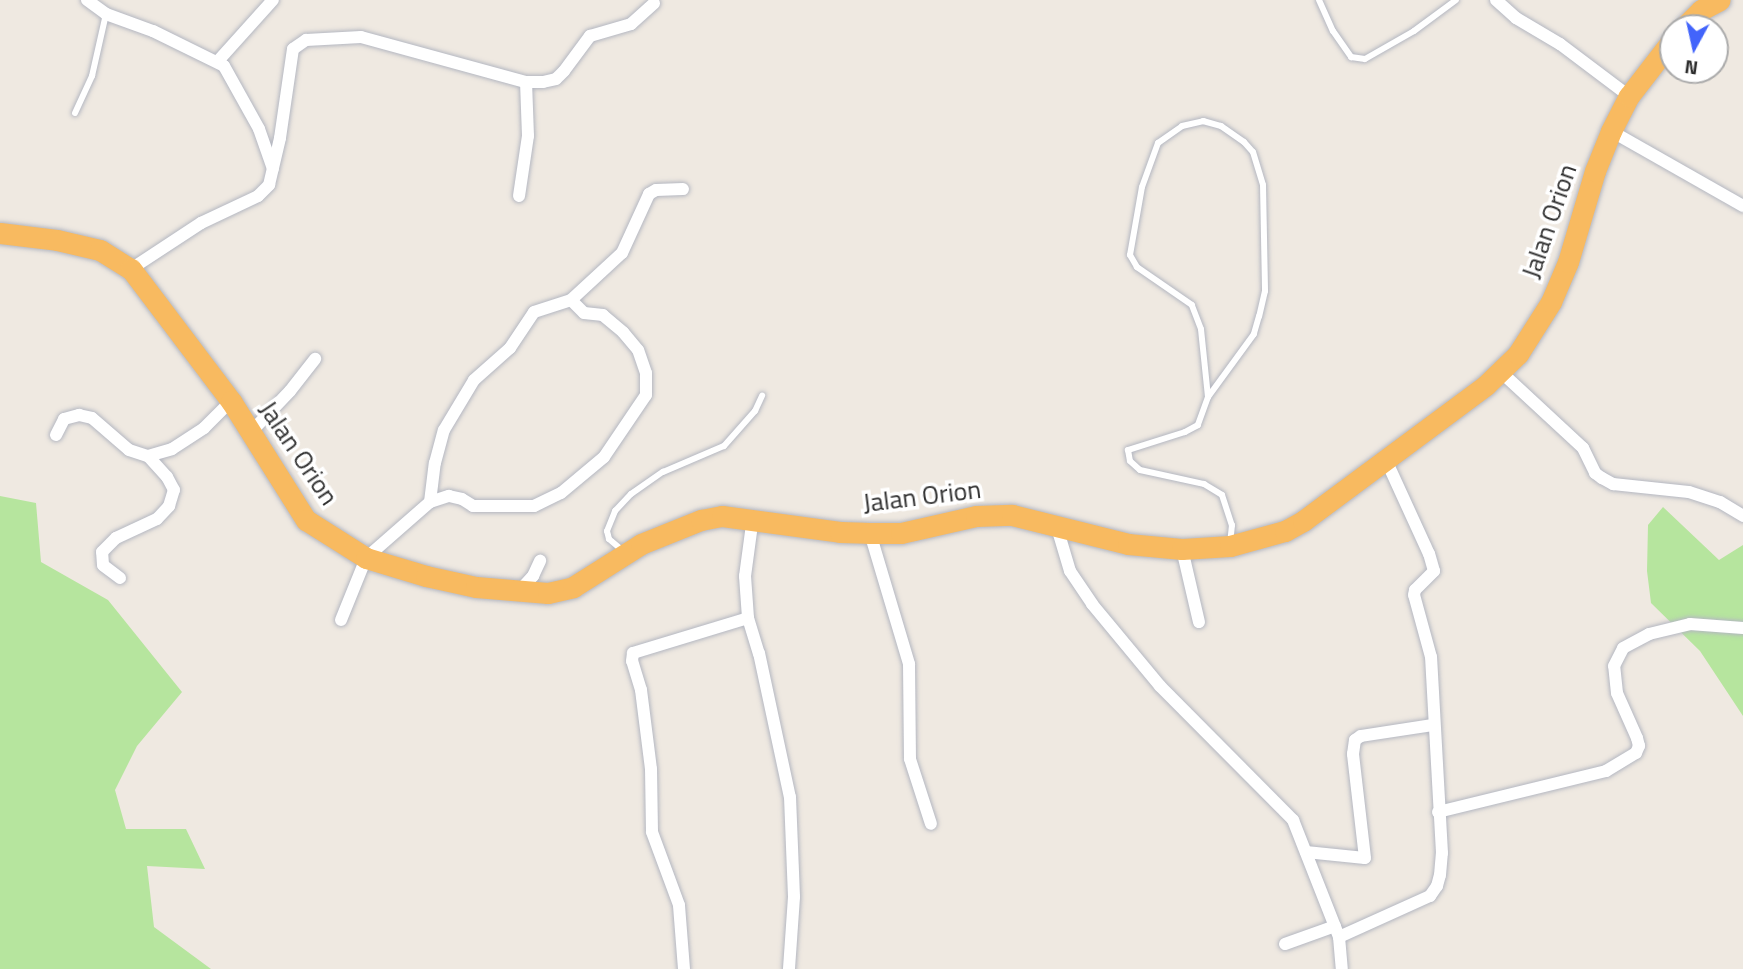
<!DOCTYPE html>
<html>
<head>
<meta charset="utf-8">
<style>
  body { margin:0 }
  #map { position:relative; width:1743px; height:969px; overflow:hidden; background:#efe9e1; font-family:"Titillium Web",sans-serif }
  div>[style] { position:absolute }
  .green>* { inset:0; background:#b6e59e }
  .roads { filter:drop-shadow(0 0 2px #b4b7c1) drop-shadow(0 0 2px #b4b7c1) }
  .service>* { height:6px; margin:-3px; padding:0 3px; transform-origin:3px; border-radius:3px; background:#fff }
  .minor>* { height:12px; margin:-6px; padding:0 6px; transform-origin:6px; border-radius:6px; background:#fff }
  .trunk>* { height:21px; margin:-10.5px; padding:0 10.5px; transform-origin:10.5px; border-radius:10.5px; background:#f8ba60 }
  span { translate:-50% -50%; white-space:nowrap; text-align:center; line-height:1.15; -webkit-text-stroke:7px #fff; paint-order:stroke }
  .street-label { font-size:26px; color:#2e2e2e }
  .north { position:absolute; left:1659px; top:14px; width:70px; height:70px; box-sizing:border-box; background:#fff; border:2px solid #ababab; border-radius:50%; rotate:188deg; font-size:19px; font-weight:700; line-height:28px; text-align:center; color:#2e2e2e }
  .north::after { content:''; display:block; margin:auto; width:24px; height:32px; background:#4264fb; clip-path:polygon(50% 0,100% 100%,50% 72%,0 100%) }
</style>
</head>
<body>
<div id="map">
  <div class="green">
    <div style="clip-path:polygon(0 496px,36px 503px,41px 562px,108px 600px,182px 692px,137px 746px,115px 790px,126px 829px,186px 829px,205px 869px,147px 866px,154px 927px,211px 969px,0 969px)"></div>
    <div style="clip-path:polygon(1663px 507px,1719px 560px,1743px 545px,1743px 716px,1700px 651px,1651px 603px,1647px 571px,1648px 525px)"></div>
  </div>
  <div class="roads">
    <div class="service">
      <div style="left:1319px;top:0;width:34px;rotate:66deg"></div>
      <div style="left:1333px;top:31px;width:32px;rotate:55deg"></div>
      <div style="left:1351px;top:57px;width:14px;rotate:8deg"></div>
      <div style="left:1365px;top:59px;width:56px;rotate:-29.7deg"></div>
      <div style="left:1414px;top:31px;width:52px;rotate:-36.4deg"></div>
      <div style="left:75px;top:113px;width:41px;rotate:-65.3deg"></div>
      <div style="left:92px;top:76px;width:64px;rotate:-77.3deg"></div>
      <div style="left:1208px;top:397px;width:68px;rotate:-95.9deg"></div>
      <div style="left:1201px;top:329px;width:26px;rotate:-111deg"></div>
      <div style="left:1192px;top:305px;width:67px;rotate:-145.4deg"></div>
      <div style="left:1137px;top:267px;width:14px;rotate:-120deg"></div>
      <div style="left:1130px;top:255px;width:69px;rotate:-80deg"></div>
      <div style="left:1142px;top:187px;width:47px;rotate:-70deg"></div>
      <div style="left:1158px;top:143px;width:29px;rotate:-35deg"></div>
      <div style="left:1182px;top:126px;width:22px;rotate:-13deg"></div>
      <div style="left:1203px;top:121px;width:19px;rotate:16deg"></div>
      <div style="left:1221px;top:126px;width:28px;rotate:35deg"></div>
      <div style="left:1244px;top:142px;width:13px;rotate:48deg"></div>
      <div style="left:1253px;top:152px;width:34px;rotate:73deg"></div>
      <div style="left:1263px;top:185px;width:106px;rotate:88.9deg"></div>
      <div style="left:1265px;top:291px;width:26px;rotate:103deg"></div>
      <div style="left:1259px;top:316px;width:19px;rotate:106deg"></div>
      <div style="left:1254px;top:334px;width:78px;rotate:126.1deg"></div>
      <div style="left:1208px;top:397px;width:30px;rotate:110deg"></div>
      <div style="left:1198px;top:425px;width:15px;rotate:152deg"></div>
      <div style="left:1185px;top:432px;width:60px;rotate:162.5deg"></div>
      <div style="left:1128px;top:450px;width:11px;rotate:80deg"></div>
      <div style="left:1130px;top:461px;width:13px;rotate:42deg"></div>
      <div style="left:1140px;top:470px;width:66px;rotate:12.3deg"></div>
      <div style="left:1204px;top:484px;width:21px;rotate:31deg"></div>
      <div style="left:1222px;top:495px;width:32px;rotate:72deg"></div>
      <div style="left:1232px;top:525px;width:18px;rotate:96deg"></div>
      <div style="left:622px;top:550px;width:17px;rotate:-140deg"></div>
      <div style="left:609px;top:539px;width:8px;rotate:-104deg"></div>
      <div style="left:607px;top:531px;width:22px;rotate:-68deg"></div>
      <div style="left:615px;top:511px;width:23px;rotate:-47deg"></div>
      <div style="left:631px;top:494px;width:39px;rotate:-35deg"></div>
      <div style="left:663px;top:472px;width:66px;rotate:-23.1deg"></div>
      <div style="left:724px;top:446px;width:47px;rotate:-48.5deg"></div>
      <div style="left:755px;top:411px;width:17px;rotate:-65deg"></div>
    </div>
    <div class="minor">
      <div style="left:87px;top:0;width:24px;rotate:36deg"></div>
      <div style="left:106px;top:14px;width:50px;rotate:19.9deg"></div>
      <div style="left:153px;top:31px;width:79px;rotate:26.2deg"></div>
      <div style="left:224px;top:66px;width:72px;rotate:60.9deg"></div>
      <div style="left:259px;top:129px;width:42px;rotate:70.7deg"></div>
      <div style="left:1496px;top:0;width:27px;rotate:42deg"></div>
      <div style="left:1516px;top:18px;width:51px;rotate:30.6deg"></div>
      <div style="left:1560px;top:44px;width:86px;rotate:37deg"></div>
      <div style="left:218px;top:61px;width:82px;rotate:-48deg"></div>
      <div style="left:1611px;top:131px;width:152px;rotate:29.6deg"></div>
      <div style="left:519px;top:196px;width:61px;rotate:-81.5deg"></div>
      <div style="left:528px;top:136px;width:54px;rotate:-92.1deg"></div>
      <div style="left:131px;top:269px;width:84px;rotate:-33.3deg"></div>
      <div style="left:201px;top:223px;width:63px;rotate:-25.3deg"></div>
      <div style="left:258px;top:196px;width:16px;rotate:-45deg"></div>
      <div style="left:269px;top:185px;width:48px;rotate:-76.8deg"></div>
      <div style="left:280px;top:138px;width:90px;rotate:-81.7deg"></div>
      <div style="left:293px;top:49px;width:16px;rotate:-35deg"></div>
      <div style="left:306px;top:40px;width:55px;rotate:-3.1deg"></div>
      <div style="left:361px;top:37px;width:171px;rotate:15.3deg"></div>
      <div style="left:526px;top:82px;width:17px"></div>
      <div style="left:543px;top:82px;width:13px;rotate:-13deg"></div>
      <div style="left:556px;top:79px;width:11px;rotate:-45deg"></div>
      <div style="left:564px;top:71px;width:44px;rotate:-53.4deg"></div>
      <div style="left:590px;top:36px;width:43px;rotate:-16.3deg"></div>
      <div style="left:631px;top:24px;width:31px;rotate:-42deg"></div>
      <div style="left:1501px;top:372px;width:112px;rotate:42.8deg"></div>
      <div style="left:1583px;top:448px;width:28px;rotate:64deg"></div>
      <div style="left:1595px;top:473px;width:9px;rotate:36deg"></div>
      <div style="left:1602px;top:478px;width:13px;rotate:29deg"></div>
      <div style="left:1613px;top:484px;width:76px;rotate:6deg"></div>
      <div style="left:1689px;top:492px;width:33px;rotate:18deg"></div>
      <div style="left:1720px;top:502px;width:27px;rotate:31deg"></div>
      <div style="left:250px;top:433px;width:58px;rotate:-46.4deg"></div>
      <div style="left:290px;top:391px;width:41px;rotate:-52deg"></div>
      <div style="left:56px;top:435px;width:18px;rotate:-63deg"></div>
      <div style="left:64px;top:419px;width:16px;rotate:-15deg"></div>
      <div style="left:79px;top:415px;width:13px;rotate:13deg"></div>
      <div style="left:92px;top:418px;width:49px;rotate:40.9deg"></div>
      <div style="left:129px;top:450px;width:20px;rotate:18deg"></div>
      <div style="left:148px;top:456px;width:25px;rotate:-16deg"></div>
      <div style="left:172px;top:449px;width:38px;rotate:-33deg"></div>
      <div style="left:204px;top:428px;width:38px;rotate:-45deg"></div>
      <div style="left:430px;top:502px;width:39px;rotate:-83deg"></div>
      <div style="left:435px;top:463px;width:34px;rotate:-75deg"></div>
      <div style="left:444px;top:430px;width:58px;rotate:-59deg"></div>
      <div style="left:474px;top:380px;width:48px;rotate:-41.6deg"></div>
      <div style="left:510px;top:348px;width:43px;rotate:-56.3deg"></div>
      <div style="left:534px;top:312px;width:39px;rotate:-18deg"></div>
      <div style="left:571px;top:300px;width:69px;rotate:-42.7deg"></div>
      <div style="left:622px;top:253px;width:65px;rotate:-65.4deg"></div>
      <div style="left:649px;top:194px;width:8px;rotate:-30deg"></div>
      <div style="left:656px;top:190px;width:27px;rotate:-2deg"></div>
      <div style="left:753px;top:517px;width:60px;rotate:97.7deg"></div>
      <div style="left:745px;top:576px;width:42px;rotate:85.9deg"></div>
      <div style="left:748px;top:618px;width:37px;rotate:73deg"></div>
      <div style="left:759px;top:653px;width:147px;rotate:77.9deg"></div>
      <div style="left:790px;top:797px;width:100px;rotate:87.7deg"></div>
      <div style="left:794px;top:897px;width:72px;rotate:94deg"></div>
      <div style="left:1056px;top:524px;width:49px;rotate:73.4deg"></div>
      <div style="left:1070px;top:571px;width:40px;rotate:56deg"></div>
      <div style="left:1092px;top:604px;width:107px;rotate:50.3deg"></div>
      <div style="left:1160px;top:686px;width:189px;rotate:45.2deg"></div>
      <div style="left:1293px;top:820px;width:126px;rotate:68.5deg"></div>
      <div style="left:1339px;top:937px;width:32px;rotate:85deg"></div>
      <div style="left:870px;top:533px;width:137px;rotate:73.4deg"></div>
      <div style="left:909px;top:664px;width:95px;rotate:89.4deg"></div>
      <div style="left:910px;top:759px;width:68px;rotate:72.1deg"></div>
      <div style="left:1182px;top:549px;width:75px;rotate:76.9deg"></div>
      <div style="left:120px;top:578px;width:21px;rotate:-143deg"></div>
      <div style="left:103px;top:565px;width:13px;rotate:-94deg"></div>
      <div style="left:102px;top:552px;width:20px;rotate:-45deg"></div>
      <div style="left:116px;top:538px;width:45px;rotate:-24.9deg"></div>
      <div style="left:157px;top:519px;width:18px;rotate:-47deg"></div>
      <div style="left:169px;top:506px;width:17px;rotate:-73deg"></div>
      <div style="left:174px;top:490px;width:15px;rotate:-118deg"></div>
      <div style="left:167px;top:477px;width:28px;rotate:-132deg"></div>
      <div style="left:519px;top:591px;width:21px;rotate:-47deg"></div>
      <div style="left:533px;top:576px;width:17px;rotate:-65deg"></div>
      <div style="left:341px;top:620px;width:67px;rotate:-68deg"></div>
      <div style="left:366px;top:558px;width:85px;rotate:-41.2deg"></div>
      <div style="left:430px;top:502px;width:20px;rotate:-18deg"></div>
      <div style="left:449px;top:496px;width:13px;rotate:13deg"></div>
      <div style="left:462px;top:499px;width:13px;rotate:32deg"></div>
      <div style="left:473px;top:506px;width:61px"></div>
      <div style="left:534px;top:506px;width:30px;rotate:-26deg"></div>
      <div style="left:561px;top:493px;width:56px;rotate:-39.9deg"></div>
      <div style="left:604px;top:457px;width:75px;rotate:-55.9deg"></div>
      <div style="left:646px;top:395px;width:22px;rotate:-90deg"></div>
      <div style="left:646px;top:373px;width:24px;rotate:-109deg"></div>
      <div style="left:638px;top:350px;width:23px;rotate:-130deg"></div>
      <div style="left:623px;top:332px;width:26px;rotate:-140deg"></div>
      <div style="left:603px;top:315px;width:19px;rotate:-174deg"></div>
      <div style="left:584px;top:313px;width:18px;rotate:-135deg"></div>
      <div style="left:1438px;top:812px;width:173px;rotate:-13.7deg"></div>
      <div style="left:1606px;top:771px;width:35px;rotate:-31deg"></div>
      <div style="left:1636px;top:753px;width:8px;rotate:-67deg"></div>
      <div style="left:1639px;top:746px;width:8px;rotate:-104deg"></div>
      <div style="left:1637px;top:738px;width:49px;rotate:-114deg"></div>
      <div style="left:1617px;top:693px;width:27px;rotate:-96deg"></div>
      <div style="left:1614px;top:666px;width:20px;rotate:-63deg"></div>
      <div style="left:1623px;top:648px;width:30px;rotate:-28deg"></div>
      <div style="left:1649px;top:634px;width:42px;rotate:-13.7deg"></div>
      <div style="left:1690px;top:624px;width:53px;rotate:4.3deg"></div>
      <div style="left:1306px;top:852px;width:59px;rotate:5.8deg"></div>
      <div style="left:1365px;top:858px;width:105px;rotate:-96.6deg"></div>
      <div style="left:1353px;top:754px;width:14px;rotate:-82deg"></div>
      <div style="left:1355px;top:740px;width:7px;rotate:-34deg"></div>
      <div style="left:1361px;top:736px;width:73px;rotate:-8.7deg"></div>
      <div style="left:1339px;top:937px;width:100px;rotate:-24.3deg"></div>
      <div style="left:1430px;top:896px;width:12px;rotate:-55deg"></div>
      <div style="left:1437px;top:886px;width:11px;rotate:-75deg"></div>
      <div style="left:1440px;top:875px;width:22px;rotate:-85deg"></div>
      <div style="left:1442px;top:853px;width:196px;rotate:-93.2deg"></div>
      <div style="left:1431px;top:657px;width:64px;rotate:-105.3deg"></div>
      <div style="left:1414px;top:595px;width:5px;rotate:-79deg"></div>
      <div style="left:1415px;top:590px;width:27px;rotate:-45deg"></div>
      <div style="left:1434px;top:571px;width:18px;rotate:-106deg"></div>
      <div style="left:1429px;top:554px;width:103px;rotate:-114.6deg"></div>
      <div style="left:1285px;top:944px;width:53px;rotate:-19.8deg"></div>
      <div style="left:684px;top:969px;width:64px;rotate:-94.5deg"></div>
      <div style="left:679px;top:905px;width:78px;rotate:-110.3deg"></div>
      <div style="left:652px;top:832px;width:63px;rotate:-90.9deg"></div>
      <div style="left:651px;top:769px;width:80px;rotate:-97.2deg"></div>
      <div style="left:641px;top:690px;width:30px;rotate:-107deg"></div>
      <div style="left:632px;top:661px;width:8px;rotate:-83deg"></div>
      <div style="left:633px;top:653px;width:120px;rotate:-16.9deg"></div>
    </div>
    <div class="trunk">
      <div style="left:1683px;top:28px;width:25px;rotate:-45deg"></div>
      <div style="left:1701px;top:10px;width:21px;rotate:-28deg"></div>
      <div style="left:0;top:233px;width:57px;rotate:7deg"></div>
      <div style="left:57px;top:240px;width:44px;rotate:13.1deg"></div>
      <div style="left:100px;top:250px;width:36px;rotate:32deg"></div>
      <div style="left:131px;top:269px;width:166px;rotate:52.9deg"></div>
      <div style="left:231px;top:401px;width:141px;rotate:57.8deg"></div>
      <div style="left:306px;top:520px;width:71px;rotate:32.3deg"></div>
      <div style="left:366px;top:558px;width:63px;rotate:16.7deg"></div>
      <div style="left:426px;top:576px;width:51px;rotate:12.4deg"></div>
      <div style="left:476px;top:587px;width:72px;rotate:4.8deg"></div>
      <div style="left:548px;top:593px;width:26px;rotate:-13deg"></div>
      <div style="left:573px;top:587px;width:80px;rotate:-32.3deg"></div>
      <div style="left:641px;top:544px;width:65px;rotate:-21.8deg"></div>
      <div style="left:701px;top:520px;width:21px;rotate:-11deg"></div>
      <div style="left:722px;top:516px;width:119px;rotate:7.7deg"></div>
      <div style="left:840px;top:532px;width:30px;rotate:2deg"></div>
      <div style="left:870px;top:533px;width:31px"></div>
      <div style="left:901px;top:533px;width:77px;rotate:-12.8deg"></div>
      <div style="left:976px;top:516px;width:36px;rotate:-2deg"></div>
      <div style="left:1012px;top:515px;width:120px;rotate:14deg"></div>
      <div style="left:1128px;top:544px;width:54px;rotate:5.3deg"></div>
      <div style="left:1182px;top:549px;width:48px;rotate:-3.6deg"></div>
      <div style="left:1230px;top:546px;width:57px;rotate:-15.3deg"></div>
      <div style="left:1285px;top:531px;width:21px;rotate:-29deg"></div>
      <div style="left:1303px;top:521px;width:228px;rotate:-36.6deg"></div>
      <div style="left:1486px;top:385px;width:45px;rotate:-44.1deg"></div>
      <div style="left:1518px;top:354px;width:62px;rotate:-57.6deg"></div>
      <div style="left:1551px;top:302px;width:43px;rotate:-67deg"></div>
      <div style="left:1568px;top:262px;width:95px;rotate:-73.5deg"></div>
      <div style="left:1595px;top:171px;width:43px;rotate:-68.2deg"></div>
      <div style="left:1611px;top:131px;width:39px;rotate:-63deg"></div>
      <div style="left:1629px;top:96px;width:72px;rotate:-52.3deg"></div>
    </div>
  </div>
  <div class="street-label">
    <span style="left:1549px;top:221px;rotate:-71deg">Jalan Orion</span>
    <span style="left:299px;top:453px;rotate:56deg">Jalan Orion</span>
    <span style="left:922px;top:496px;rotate:-7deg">Jalan Orion</span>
  </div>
  <div class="north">N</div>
</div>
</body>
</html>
